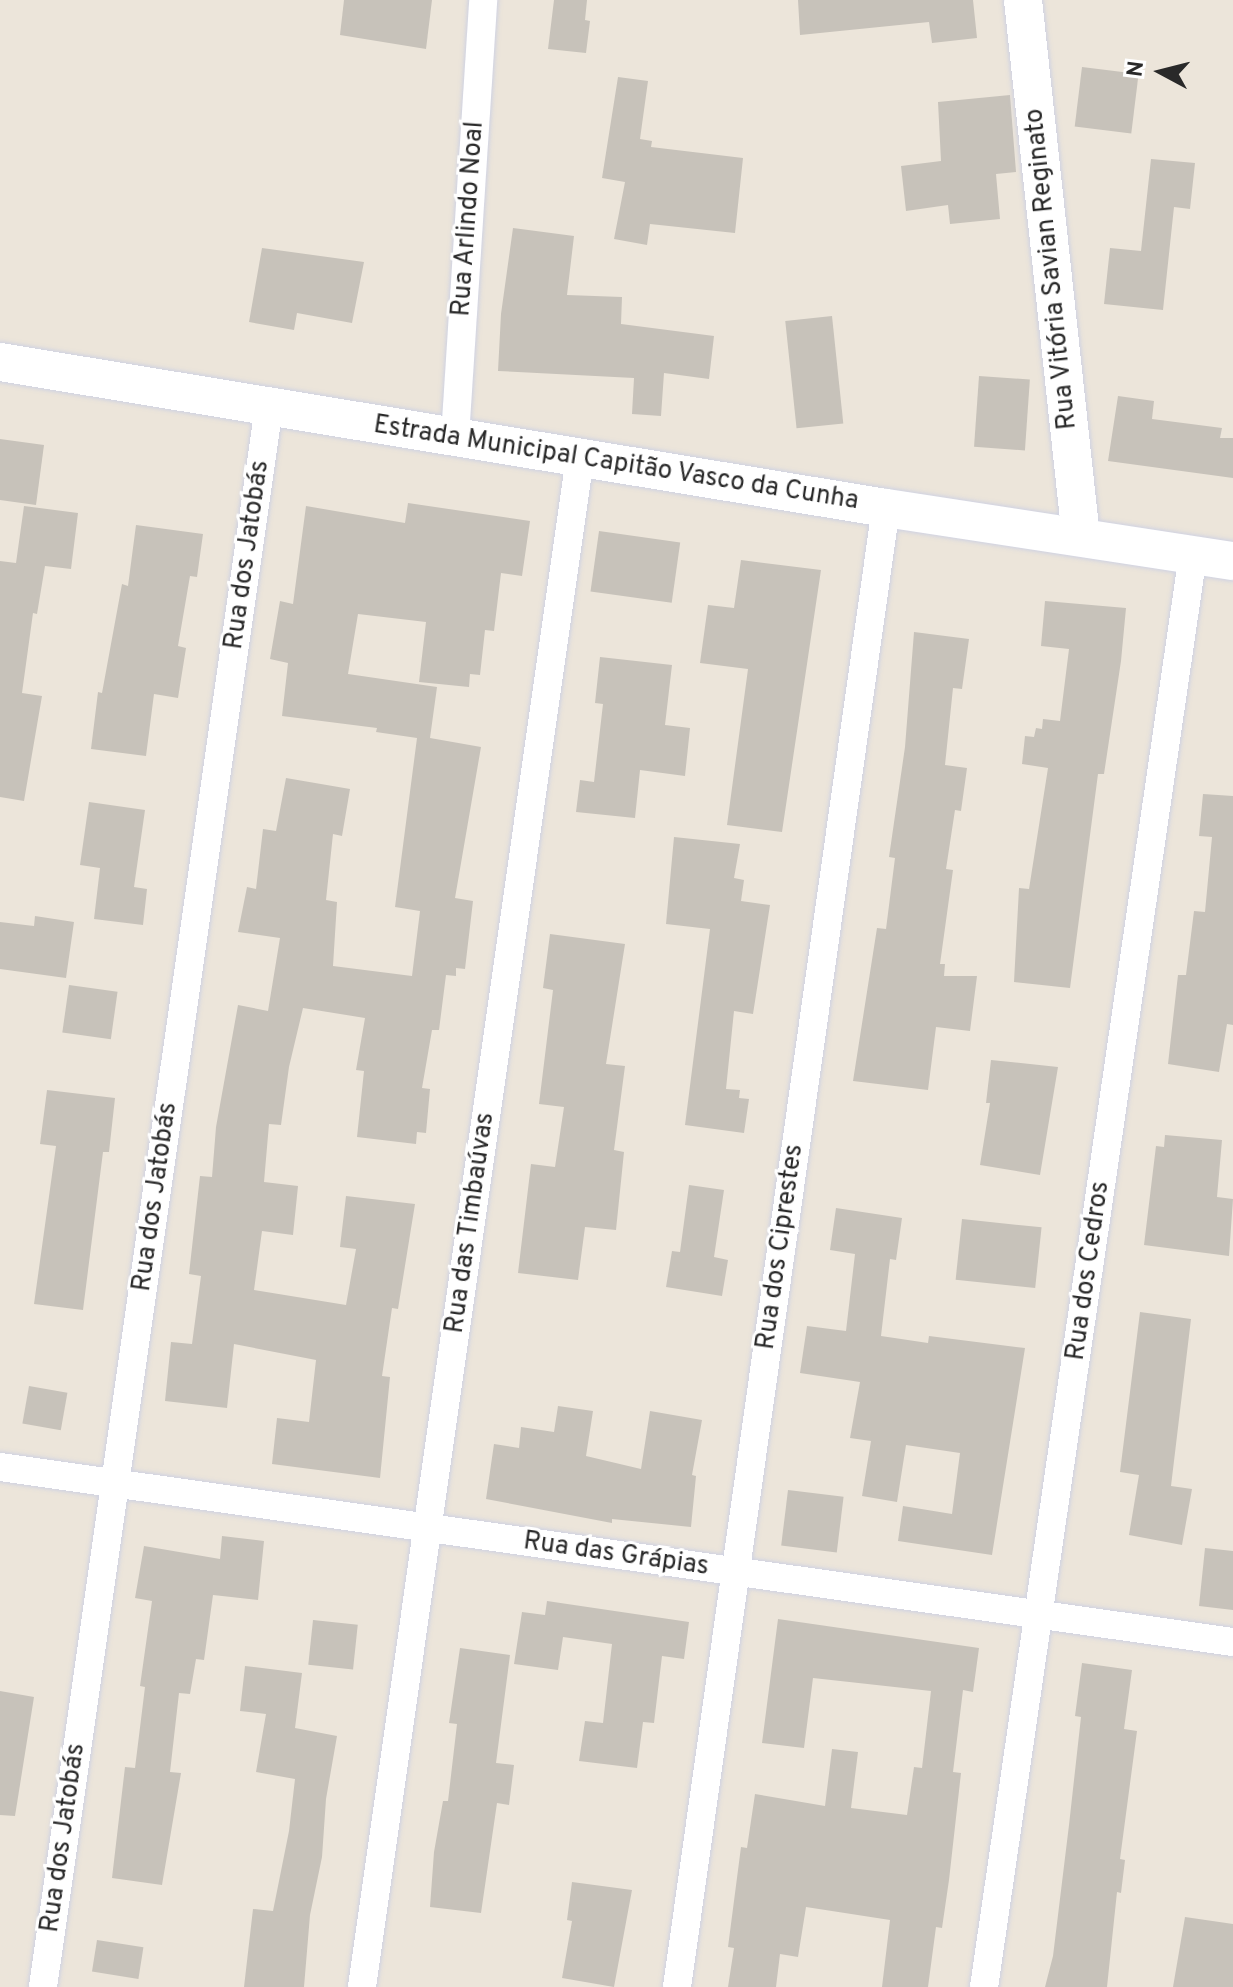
<!DOCTYPE html>
<html>
<head>
<meta charset="utf-8">
<style>
  body { margin:0 }
  #map { position:relative; width:1233px; height:1987px; overflow:hidden; background:#ece5da; font-family:Overpass,sans-serif }
  div>[style] { position:absolute }
  .building>* { inset:0; background:#c7c2ba; transform-origin:0 0 }
  .roads { filter:drop-shadow(0 0 2px #cfd2e2) drop-shadow(0 0 2px #cfd2e2) }
  .street>* { height:28px; margin:-14px; padding:0 14px; transform-origin:14px; border-radius:14px; background:#fff }
  .secondary>* { height:38px; margin:-19px; padding:0 19px; transform-origin:19px; border-radius:19px; background:#fff }
  span { translate:-50% -50%; white-space:nowrap; text-align:center; line-height:1.15; -webkit-text-stroke:6px #fff; paint-order:stroke }
  .street-label { font-size:26px; color:#292929 }
  .north { position:absolute; left:1121px; top:32px; width:80px; height:80px; -webkit-text-stroke:6px #fff; paint-order:stroke; rotate:277deg; font-size:22px; font-weight:700; line-height:32px; text-align:center; color:#292929 }
  .north::after { content:''; display:block; margin:auto; width:28px; height:36px; background:#292929; clip-path:polygon(50% 0,100% 100%,50% 72%,0 100%) }
</style>
</head>
<body>
<div id="map">
  <div class="building">
    <div style="clip-path:polygon(344px 0,432px 0,426px 49px,340px 35px)"></div>
    <div style="clip-path:polygon(554px 0,587px 0,585px 20px,590px 21px,586px 53px,548px 49px)"></div>
    <div style="clip-path:polygon(798px 0,973px 0,977px 38px,932px 43px,929px 22px,800px 35px)"></div>
    <div style="left:1082px;top:67px;width:57px;height:60px;rotate:7deg"></div>
    <div style="clip-path:polygon(618px 77px,648px 81px,640px 139px,652px 141px,651px 147px,743px 158px,735px 233px,650px 224px,647px 245px,614px 239px,625px 182px,602px 178px)"></div>
    <div style="clip-path:polygon(1010px 95px,1016px 172px,996px 174px,1000px 219px,950px 224px,948px 205px,906px 211px,901px 166px,941px 161px,938px 102px)"></div>
    <div style="clip-path:polygon(1151px 159px,1195px 163px,1190px 209px,1174px 207px,1163px 310px,1104px 304px,1110px 248px,1141px 251px)"></div>
    <div style="clip-path:polygon(513px 228px,574px 236px,567px 295px,622px 297px,621px 324px,714px 336px,709px 379px,664px 373px,661px 416px,632px 414px,634px 378px,498px 371px,501px 314px)"></div>
    <div style="clip-path:polygon(262px 248px,364px 262px,352px 323px,297px 313px,294px 330px,249px 322px)"></div>
    <div style="left:832px;top:316px;width:108px;height:47px;rotate:84deg"></div>
    <div style="left:979px;top:376px;width:51px;height:71px;rotate:4deg"></div>
    <div style="clip-path:polygon(1118px 396px,1154px 401px,1152px 419px,1222px 428px,1220px 438px,1233px 438px,1233px 478px,1108px 461px)"></div>
    <div style="clip-path:polygon(0 439px,44px 445px,36px 505px,0 500px)"></div>
    <div style="clip-path:polygon(408px 503px,530px 521px,522px 576px,501px 573px,494px 631px,485px 630px,480px 675px,470px 674px,469px 687px,419px 682px,426px 622px,358px 614px,348px 674px,437px 687px,430px 738px,481px 747px,455px 898px,473px 901px,465px 969px,456px 968px,456px 976px,446px 975px,439px 1030px,432px 1030px,422px 1088px,430px 1089px,426px 1133px,417px 1132px,416px 1144px,357px 1137px,364px 1071px,356px 1070px,365px 1018px,303px 1008px,289px 1067px,281px 1125px,269px 1124px,264px 1182px,298px 1186px,293px 1235px,262px 1231px,254px 1290px,346px 1305px,356px 1249px,340px 1247px,346px 1196px,415px 1204px,398px 1309px,392px 1308px,382px 1376px,390px 1377px,380px 1478px,272px 1464px,277px 1418px,309px 1422px,316px 1360px,234px 1344px,227px 1408px,165px 1401px,171px 1342px,192px 1344px,201px 1276px,189px 1274px,200px 1176px,212px 1177px,216px 1127px,238px 1005px,268px 1011px,280px 938px,238px 932px,247px 887px,256px 889px,263px 829px,276px 831px,286px 778px,350px 789px,342px 836px,333px 834px,326px 900px,337px 902px,333px 966px,412px 976px,420px 911px,395px 907px,417px 738px,376px 732px,377px 728px,282px 716px,288px 663px,270px 659px,280px 601px,293px 604px,306px 506px,405px 523px)"></div>
    <div style="clip-path:polygon(24px 506px,78px 513px,71px 569px,45px 566px,37px 614px,33px 613px,22px 693px,42px 696px,24px 801px,0 797px,0 561px,16px 563px)"></div>
    <div style="clip-path:polygon(136px 525px,203px 534px,197px 577px,190px 576px,178px 646px,186px 648px,178px 698px,154px 694px,146px 756px,91px 749px,98px 692px,102px 693px,122px 584px,128px 586px)"></div>
    <div style="left:599px;top:531px;width:82px;height:61px;rotate:8deg"></div>
    <div style="clip-path:polygon(741px 560px,821px 570px,782px 832px,727px 825px,748px 669px,700px 663px,708px 605px,734px 608px)"></div>
    <div style="clip-path:polygon(1045px 601px,1126px 608px,1121px 661px,1104px 774px,1098px 774px,1070px 988px,1014px 982px,1019px 888px,1029px 889px,1048px 768px,1022px 764px,1025px 736px,1034px 737px,1036px 728px,1042px 729px,1043px 719px,1060px 721px,1069px 649px,1041px 646px)"></div>
    <div style="clip-path:polygon(914px 632px,969px 639px,962px 689px,953px 688px,945px 765px,967px 768px,961px 811px,955px 810px,946px 869px,953px 870px,940px 964px,945px 964px,944px 976px,977px 976px,970px 1031px,936px 1027px,928px 1090px,853px 1081px,877px 928px,886px 929px,895px 858px,889px 857px,905px 747px)"></div>
    <div style="clip-path:polygon(600px 657px,672px 665px,665px 725px,690px 728px,685px 776px,640px 770px,635px 818px,576px 812px,580px 780px,594px 782px,603px 704px,595px 703px)"></div>
    <div style="clip-path:polygon(1203px 794px,1233px 796px,1233px 1025px,1227px 1024px,1219px 1072px,1168px 1064px,1178px 975px,1186px 975px,1194px 911px,1205px 912px,1212px 837px,1199px 836px)"></div>
    <div style="clip-path:polygon(89px 802px,145px 810px,134px 887px,147px 889px,143px 925px,94px 919px,100px 868px,80px 865px)"></div>
    <div style="clip-path:polygon(674px 837px,740px 844px,734px 878px,744px 880px,741px 901px,770px 905px,753px 1014px,734px 1011px,726px 1089px,740px 1090px,739px 1098px,749px 1099px,744px 1133px,685px 1125px,710px 929px,666px 924px)"></div>
    <div style="clip-path:polygon(35px 916px,74px 922px,66px 978px,0 969px,0 922px,34px 926px)"></div>
    <div style="clip-path:polygon(550px 934px,625px 944px,606px 1064px,625px 1066px,614px 1150px,624px 1152px,616px 1230px,585px 1227px,578px 1280px,518px 1273px,531px 1164px,555px 1167px,564px 1107px,539px 1104px,553px 990px,543px 988px)"></div>
    <div style="left:69px;top:985px;width:49px;height:48px;rotate:8deg"></div>
    <div style="clip-path:polygon(991px 1060px,1058px 1067px,1040px 1175px,980px 1165px,990px 1103px,986px 1103px)"></div>
    <div style="clip-path:polygon(47px 1090px,115px 1098px,109px 1152px,103px 1152px,83px 1310px,34px 1304px,56px 1146px,40px 1144px)"></div>
    <div style="clip-path:polygon(1165px 1135px,1222px 1140px,1217px 1197px,1233px 1199px,1229px 1256px,1144px 1245px,1156px 1146px,1164px 1147px)"></div>
    <div style="clip-path:polygon(689px 1185px,724px 1190px,714px 1257px,728px 1260px,722px 1296px,666px 1287px,672px 1251px,680px 1252px)"></div>
    <div style="clip-path:polygon(836px 1208px,902px 1218px,896px 1260px,890px 1259px,881px 1336px,928px 1343px,929px 1336px,1025px 1348px,992px 1555px,898px 1541px,903px 1506px,952px 1514px,960px 1453px,906px 1445px,897px 1502px,862px 1496px,871px 1441px,850px 1438px,860px 1382px,800px 1373px,807px 1326px,846px 1331px,855px 1254px,830px 1250px)"></div>
    <div style="left:962px;top:1219px;width:80px;height:61px;rotate:6deg"></div>
    <div style="clip-path:polygon(1140px 1312px,1191px 1319px,1171px 1486px,1192px 1489px,1182px 1545px,1129px 1535px,1139px 1475px,1120px 1472px)"></div>
    <div style="left:29px;top:1386px;width:39px;height:38px;rotate:10deg"></div>
    <div style="clip-path:polygon(558px 1406px,593px 1411px,586px 1456px,641px 1469px,650px 1411px,702px 1420px,692px 1475px,696px 1476px,691px 1527px,612px 1519px,612px 1523px,486px 1499px,494px 1444px,519px 1448px,521px 1427px,554px 1432px)"></div>
    <div style="left:788px;top:1490px;width:56px;height:56px;rotate:7deg"></div>
    <div style="clip-path:polygon(222px 1536px,264px 1541px,258px 1600px,213px 1595px,204px 1660px,196px 1659px,190px 1694px,179px 1693px,170px 1772px,181px 1773px,162px 1885px,112px 1878px,125px 1767px,135px 1768px,145px 1687px,140px 1686px,152px 1601px,135px 1598px,144px 1546px,220px 1559px)"></div>
    <div style="clip-path:polygon(1205px 1548px,1233px 1551px,1233px 1610px,1199px 1606px)"></div>
    <div style="clip-path:polygon(547px 1601px,689px 1622px,684px 1659px,662px 1656px,654px 1723px,643px 1722px,637px 1768px,579px 1761px,585px 1721px,603px 1723px,612px 1644px,563px 1637px,558px 1670px,514px 1664px,522px 1612px,545px 1615px)"></div>
    <div style="clip-path:polygon(778px 1619px,979px 1648px,973px 1692px,963px 1690px,953px 1772px,961px 1773px,949px 1880px,942px 1928px,936px 1927px,928px 1987px,882px 1987px,890px 1920px,806px 1907px,798px 1957px,780px 1954px,776px 1987px,728px 1987px,734px 1948px,728px 1947px,741px 1847px,747px 1848px,755px 1794px,825px 1806px,832px 1749px,858px 1752px,851px 1808px,907px 1815px,914px 1767px,922px 1768px,931px 1691px,813px 1678px,804px 1748px,762px 1743px)"></div>
    <div style="left:313px;top:1620px;width:45px;height:45px;rotate:6deg"></div>
    <div style="clip-path:polygon(460px 1648px,510px 1655px,496px 1763px,514px 1765px,509px 1805px,497px 1803px,481px 1913px,430px 1907px,434px 1852px,443px 1801px,448px 1801px,457px 1724px,449px 1723px)"></div>
    <div style="clip-path:polygon(1082px 1663px,1132px 1670px,1124px 1729px,1137px 1731px,1120px 1859px,1125px 1860px,1121px 1893px,1117px 1892px,1107px 1987px,1045px 1987px,1053px 1956px,1069px 1825px,1081px 1717px,1075px 1716px)"></div>
    <div style="clip-path:polygon(245px 1666px,302px 1673px,295px 1728px,337px 1736px,326px 1799px,322px 1857px,310px 1915px,304px 1987px,244px 1987px,253px 1909px,273px 1911px,289px 1831px,295px 1779px,256px 1772px,266px 1714px,240px 1711px)"></div>
    <div style="clip-path:polygon(0 1691px,34px 1697px,15px 1816px,0 1815px)"></div>
    <div style="clip-path:polygon(572px 1882px,632px 1890px,614px 1987px,562px 1978px,572px 1921px,567px 1920px)"></div>
    <div style="clip-path:polygon(1185px 1917px,1233px 1924px,1233px 1987px,1173px 1987px)"></div>
    <div style="left:97px;top:1940px;width:47px;height:32px;rotate:9deg"></div>
  </div>
  <div class="roads">
    <div class="street">
      <div style="left:455px;top:437px;width:438px;rotate:-86.3deg"></div>
      <div style="left:0;top:1467px;width:1245px;rotate:8.08deg"></div>
      <div style="left:43px;top:1987px;width:1596px;rotate:-81.86deg"></div>
      <div style="left:362px;top:1987px;width:1544px;rotate:-81.89deg"></div>
      <div style="left:677px;top:1987px;width:1494px;rotate:-81.96deg"></div>
      <div style="left:984px;top:1987px;width:1447px;rotate:-81.7deg"></div>
    </div>
    <div class="secondary">
      <div style="left:1023px;top:0;width:540px;rotate:83.84deg"></div>
      <div style="left:0;top:362px;width:898px;rotate:9.36deg"></div>
      <div style="left:886px;top:508px;width:351px;rotate:8.7deg"></div>
    </div>
  </div>
  <div class="street-label">
    <span style="left:469px;top:219px;rotate:-86deg">Rua Arlindo Noal</span>
    <span style="left:1052px;top:269px;rotate:-96deg">Rua Vitória Savian Reginato</span>
    <span style="left:616px;top:464px;rotate:9deg">Estrada Municipal Capitão Vasco da Cunha</span>
    <span style="left:248px;top:555px;rotate:-82deg">Rua dos Jatobás</span>
    <span style="left:156px;top:1197px;rotate:-82deg">Rua dos Jatobás</span>
    <span style="left:471px;top:1223px;rotate:-82deg">Rua das Timbaúvas</span>
    <span style="left:781px;top:1247px;rotate:-82deg">Rua dos Ciprestes</span>
    <span style="left:1089px;top:1271px;rotate:-82deg">Rua dos Cedros</span>
    <span style="left:616px;top:1555px;rotate:8deg">Rua das Grápias</span>
    <span style="left:64px;top:1838px;rotate:-82deg">Rua dos Jatobás</span>
  </div>
  <div class="north">N</div>
</div>
</body>
</html>
